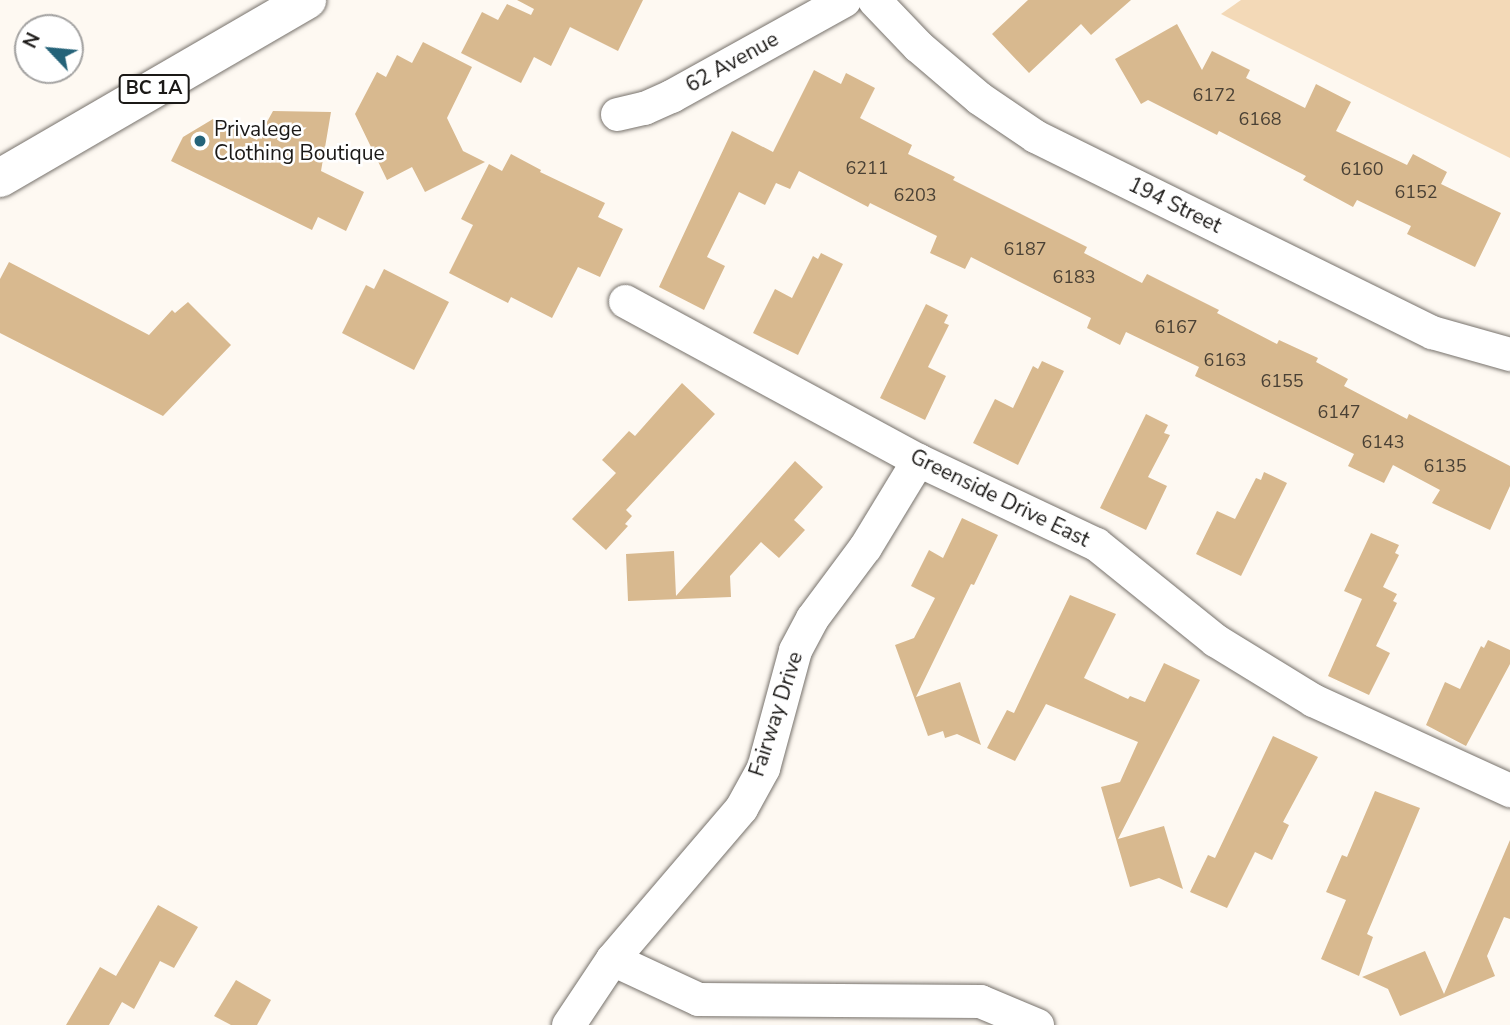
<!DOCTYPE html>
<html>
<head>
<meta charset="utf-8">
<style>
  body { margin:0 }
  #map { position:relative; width:1510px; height:1025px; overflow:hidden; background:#fef9f2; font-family:"Nunito Sans",sans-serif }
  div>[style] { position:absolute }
  .green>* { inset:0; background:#f3d9b7 }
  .building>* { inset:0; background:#d8b98f }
  .roads { filter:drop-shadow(0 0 2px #77726c) drop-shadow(0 0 2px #77726c) }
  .minor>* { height:33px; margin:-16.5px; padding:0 16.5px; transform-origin:16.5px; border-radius:16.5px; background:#fff }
  .major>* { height:38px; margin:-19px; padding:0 19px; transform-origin:19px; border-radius:19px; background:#fff }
  .dots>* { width:19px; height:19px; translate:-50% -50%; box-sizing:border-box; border:4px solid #fff; border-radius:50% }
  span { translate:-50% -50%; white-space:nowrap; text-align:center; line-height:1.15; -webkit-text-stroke:5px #fff; paint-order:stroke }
  .number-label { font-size:18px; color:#4a4135 }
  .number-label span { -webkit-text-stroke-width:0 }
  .shield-label span { padding:2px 5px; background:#fff; border:2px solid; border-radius:5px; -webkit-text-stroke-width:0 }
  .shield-label { font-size:19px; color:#1b1917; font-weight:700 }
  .street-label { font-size:21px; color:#1b1917 }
  .poi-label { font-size:21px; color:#1b1917 }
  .left { translate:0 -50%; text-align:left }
  .north { position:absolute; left:14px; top:14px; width:70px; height:70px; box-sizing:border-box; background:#fff; border:2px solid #a4a3a2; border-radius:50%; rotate:296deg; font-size:19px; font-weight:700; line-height:28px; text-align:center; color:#1b1917 }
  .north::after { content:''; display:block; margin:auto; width:24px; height:32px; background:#256379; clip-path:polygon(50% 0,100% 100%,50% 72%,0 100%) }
</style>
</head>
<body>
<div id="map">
  <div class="green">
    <div style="clip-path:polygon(1241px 0,1510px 0,1510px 158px,1221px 14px)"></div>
  </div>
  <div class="building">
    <div style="clip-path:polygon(517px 0,643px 0,618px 51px,570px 27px,551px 66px,534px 57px,521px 83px,461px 53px,482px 12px,498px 20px,507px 4px,531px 15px,534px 9px)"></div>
    <div style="clip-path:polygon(1028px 0,1131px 0,1091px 35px,1081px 24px,1029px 73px,992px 34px)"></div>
    <div style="clip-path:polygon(1177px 24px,1202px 70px,1212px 51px,1250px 70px,1246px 78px,1305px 108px,1316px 84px,1351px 102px,1336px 131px,1407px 165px,1413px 154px,1447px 172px,1441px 184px,1501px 213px,1475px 267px,1407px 234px,1411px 226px,1357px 200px,1353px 207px,1303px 180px,1306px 176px,1219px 131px,1217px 135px,1148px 100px,1141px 104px,1115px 59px)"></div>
    <div style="clip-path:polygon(423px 42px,472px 67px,447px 118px,463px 151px,485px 162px,425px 192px,412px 167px,387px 180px,355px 114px,377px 72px,386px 77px,397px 55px,412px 63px)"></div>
    <div style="clip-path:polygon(814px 70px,841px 84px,846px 73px,875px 88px,860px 118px,912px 145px,908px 154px,955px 177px,953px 180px,1087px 247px,1084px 253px,1142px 283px,1147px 274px,1219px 310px,1217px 313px,1277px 344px,1279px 340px,1318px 358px,1316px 362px,1348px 379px,1344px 386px,1407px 419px,1409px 414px,1510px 466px,1510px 486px,1490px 530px,1432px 503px,1440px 490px,1393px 465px,1384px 483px,1348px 466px,1354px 454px,1195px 376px,1199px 367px,1126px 332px,1120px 345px,1087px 328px,1091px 318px,971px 257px,965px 269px,930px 253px,937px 236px,870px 203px,868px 207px,799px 171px,790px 189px,776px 183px,765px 205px,739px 192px,707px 257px,725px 266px,704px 310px,659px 287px,732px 131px,773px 152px)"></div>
    <div style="clip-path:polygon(273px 111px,331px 112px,321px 171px,364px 192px,346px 231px,318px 217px,312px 230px,171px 161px,183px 137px,213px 119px,257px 140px)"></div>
    <div style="clip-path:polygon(511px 154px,541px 170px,540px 172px,605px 203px,598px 217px,623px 229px,600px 277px,578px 267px,552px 318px,511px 297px,508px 303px,449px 273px,473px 225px,461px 219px,489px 164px,502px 171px)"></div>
    <div style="clip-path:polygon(821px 253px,843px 264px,798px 355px,753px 333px,775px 289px,792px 298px,813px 256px,818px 259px)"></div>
    <div style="clip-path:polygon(9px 262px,149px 335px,172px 310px,175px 313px,188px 302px,231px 345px,163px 416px,0 333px,0 279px)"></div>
    <div style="clip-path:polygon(384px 269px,449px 302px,414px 370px,342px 333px,366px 285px,374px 289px)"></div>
    <div style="clip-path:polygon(926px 304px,948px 315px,944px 323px,949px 325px,928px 367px,946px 376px,925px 420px,880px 398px)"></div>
    <div style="clip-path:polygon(1042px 361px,1064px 371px,1018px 465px,973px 443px,995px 399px,1013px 408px,1033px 366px,1038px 369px)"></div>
    <div style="clip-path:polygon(682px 383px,715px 414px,626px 510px,632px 516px,625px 524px,628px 526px,606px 550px,572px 519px,616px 473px,602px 460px,629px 431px,635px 436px)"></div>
    <div style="clip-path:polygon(1146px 414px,1168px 425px,1164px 433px,1170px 435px,1148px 477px,1167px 486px,1146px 530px,1100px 508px)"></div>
    <div style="clip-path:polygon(795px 461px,823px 487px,794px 520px,805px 530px,779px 558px,761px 542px,730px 576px,731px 597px,628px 601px,626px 554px,674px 551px,676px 596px)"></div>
    <div style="clip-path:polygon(1264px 472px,1287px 483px,1241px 576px,1196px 554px,1217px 511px,1235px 519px,1256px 478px,1261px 480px)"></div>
    <div style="clip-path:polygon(962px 518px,998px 535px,974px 585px,971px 584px,916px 697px,960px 682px,981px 745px,957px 734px,945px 738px,943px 731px,928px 736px,895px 645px,914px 638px,935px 598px,911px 586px,929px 550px,943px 558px)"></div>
    <div style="clip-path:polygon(1371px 533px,1399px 545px,1395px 553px,1399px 555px,1383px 587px,1397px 594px,1393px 601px,1397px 603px,1376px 646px,1390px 653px,1369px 695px,1328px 676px,1362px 599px,1344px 591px)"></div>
    <div style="clip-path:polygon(1070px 595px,1116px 614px,1084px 678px,1128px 699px,1130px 696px,1145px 702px,1164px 663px,1200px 680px,1118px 839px,1164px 826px,1183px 889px,1159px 878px,1130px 887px,1101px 787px,1120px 782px,1138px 742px,1046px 704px,1015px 761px,987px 748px,1007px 710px,1014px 713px)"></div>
    <div style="clip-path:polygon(1488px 640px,1510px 650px,1510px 664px,1466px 746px,1426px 725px,1445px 682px,1460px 689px,1481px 646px,1484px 648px)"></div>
    <div style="clip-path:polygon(1273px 736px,1318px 757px,1283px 822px,1289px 825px,1272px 860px,1255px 852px,1227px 908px,1190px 892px,1208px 855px,1215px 858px)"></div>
    <div style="clip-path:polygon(1375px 791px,1420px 808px,1367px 934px,1373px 937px,1359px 976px,1321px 959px,1346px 900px,1326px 892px,1342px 855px,1347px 857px)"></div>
    <div style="clip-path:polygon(1510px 840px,1510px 919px,1504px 917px,1487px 956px,1495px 976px,1400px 1016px,1388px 989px,1362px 977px,1425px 951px,1444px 994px)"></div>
    <div style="clip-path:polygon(158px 905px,198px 927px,174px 968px,160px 961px,134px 1009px,122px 1002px,109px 1025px,66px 1025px,100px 967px,116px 976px)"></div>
    <div style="clip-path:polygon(236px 980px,271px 1000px,257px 1025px,231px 1025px,214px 1016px)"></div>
  </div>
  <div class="roads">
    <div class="minor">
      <div style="left:874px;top:0;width:64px;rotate:46.3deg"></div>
      <div style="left:918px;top:46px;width:80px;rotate:40.4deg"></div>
      <div style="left:979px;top:98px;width:68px;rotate:34.2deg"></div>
      <div style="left:1035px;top:136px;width:443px;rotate:26.3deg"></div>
      <div style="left:1432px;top:332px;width:81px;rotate:15.8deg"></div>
      <div style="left:617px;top:114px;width:28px;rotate:-13deg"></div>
      <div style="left:644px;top:108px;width:30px;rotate:-24deg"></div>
      <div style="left:671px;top:96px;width:198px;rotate:-29deg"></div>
      <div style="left:625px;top:301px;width:333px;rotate:28.5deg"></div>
      <div style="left:918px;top:460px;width:197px;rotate:25.3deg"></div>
      <div style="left:1096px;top:544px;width:153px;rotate:38.9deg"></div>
      <div style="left:1215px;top:640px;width:115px;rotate:31.5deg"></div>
      <div style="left:1313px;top:700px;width:217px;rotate:24.6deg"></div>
      <div style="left:612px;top:959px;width:95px;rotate:24.9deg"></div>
      <div style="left:698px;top:999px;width:282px;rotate:0.4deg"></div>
      <div style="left:980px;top:1001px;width:62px;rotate:22.8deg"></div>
      <div style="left:568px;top:1025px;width:79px;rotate:-56.3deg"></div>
      <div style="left:612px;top:959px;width:199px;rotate:-49.5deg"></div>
      <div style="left:741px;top:808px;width:46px;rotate:-61.2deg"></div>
      <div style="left:763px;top:768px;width:122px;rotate:-74.8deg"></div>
      <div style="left:795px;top:650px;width:36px;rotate:-62deg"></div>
      <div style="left:812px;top:618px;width:89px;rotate:-53.3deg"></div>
      <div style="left:865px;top:547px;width:102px;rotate:-58.7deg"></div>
    </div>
    <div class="major">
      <div style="left:0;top:178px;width:355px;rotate:-30.1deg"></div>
    </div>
  </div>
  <div class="dots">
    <div style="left:200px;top:141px;background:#256379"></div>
  </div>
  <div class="number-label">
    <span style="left:1214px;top:95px">6172</span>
    <span style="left:1260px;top:119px">6168</span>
    <span style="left:867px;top:168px">6211</span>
    <span style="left:1362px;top:169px">6160</span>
    <span style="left:1416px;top:192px">6152</span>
    <span style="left:915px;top:195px">6203</span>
    <span style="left:1025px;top:249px">6187</span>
    <span style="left:1074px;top:277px">6183</span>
    <span style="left:1176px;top:327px">6167</span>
    <span style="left:1225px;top:360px">6163</span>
    <span style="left:1282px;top:381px">6155</span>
    <span style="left:1339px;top:412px">6147</span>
    <span style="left:1383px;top:442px">6143</span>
    <span style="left:1445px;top:466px">6135</span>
  </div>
  <div class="shield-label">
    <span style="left:154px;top:89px">BC 1A</span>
  </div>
  <div class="street-label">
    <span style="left:732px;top:62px;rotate:-29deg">62 Avenue</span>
    <span style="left:1175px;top:205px;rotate:26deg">194 Street</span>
    <span style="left:1000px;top:498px;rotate:26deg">Greenside Drive East</span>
    <span style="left:776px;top:714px;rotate:-72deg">Fairway Drive</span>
  </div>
  <div class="poi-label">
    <span class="left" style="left:214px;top:141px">Privalege<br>Clothing Boutique</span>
  </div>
  <div class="north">N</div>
</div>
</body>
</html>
